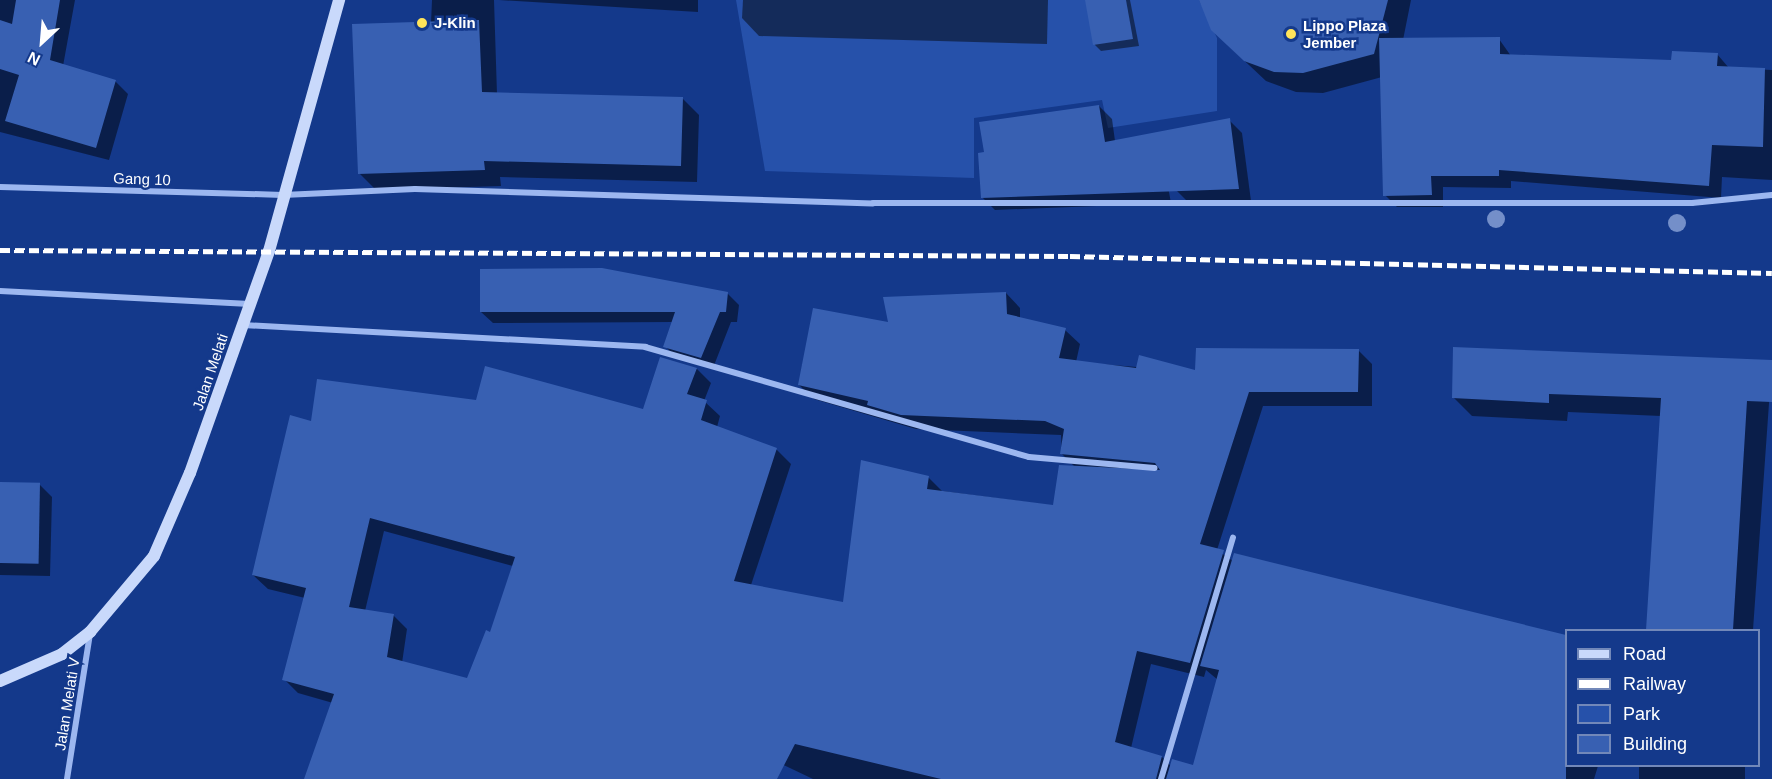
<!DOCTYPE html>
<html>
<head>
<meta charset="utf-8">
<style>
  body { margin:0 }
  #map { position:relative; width:1772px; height:779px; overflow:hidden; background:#14398b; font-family:Helvetica,sans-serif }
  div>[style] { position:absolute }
  .green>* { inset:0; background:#2651aa }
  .shadow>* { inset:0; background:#0007; transform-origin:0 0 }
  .building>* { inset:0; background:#3860b2; transform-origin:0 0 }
  .minor>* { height:6px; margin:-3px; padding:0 3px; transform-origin:3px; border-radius:3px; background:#9cb7f0 }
  .secondary>* { height:12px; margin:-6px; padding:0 6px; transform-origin:6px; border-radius:6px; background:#c9d9fb }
  .rail>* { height:4.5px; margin-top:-2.25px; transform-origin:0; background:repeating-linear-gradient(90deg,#fff 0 10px,transparent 0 14.5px) }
  .trees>* { width:18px; height:18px; margin:-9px; border-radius:50%; background:#748fc9 }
  .dots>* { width:16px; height:16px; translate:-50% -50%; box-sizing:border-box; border:3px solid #14398b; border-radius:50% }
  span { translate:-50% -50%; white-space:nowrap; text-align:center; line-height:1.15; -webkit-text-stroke:5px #14398b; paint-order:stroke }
  .poi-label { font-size:15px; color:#fff; font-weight:700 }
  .left { translate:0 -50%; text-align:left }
  .street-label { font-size:15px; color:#fff }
  .legend { position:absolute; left:1565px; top:629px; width:195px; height:138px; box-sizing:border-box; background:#14398b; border:2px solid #7288b9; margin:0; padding:8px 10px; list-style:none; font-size:18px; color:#fff }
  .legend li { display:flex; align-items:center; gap:12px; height:30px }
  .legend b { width:30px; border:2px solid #7288b9 }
  .north { position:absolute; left:12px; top:12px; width:60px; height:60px; -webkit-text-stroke:4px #14398b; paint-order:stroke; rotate:206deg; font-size:16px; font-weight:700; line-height:24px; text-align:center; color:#fff }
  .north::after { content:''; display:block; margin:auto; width:21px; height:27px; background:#fff; clip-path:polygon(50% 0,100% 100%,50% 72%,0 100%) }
</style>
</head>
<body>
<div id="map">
  <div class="green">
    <div style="clip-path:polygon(736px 0,1199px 0,1217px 38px,1217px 111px,1108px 128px,1102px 100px,974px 118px,974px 178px,765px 171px)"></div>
  </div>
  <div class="shadow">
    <div style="clip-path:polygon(0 0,75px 0,63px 66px,115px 81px,128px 94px,109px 160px,0 132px)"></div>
    <div style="clip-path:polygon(432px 0,494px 0,497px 94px,682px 98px,699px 115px,697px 182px,500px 177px,501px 186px,376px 190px,359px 173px,431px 23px)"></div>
    <div style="clip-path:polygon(499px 0,698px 0,698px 12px)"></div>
    <div style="clip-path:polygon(743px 0,1048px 0,1047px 44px,759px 36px,742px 18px)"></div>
    <div style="clip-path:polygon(1087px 0,1130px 0,1139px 46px,1101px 51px,1095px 45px)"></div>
    <div style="clip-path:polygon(1201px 0,1411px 0,1403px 40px,1499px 39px,1511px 56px,1673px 61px,1717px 54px,1729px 68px,1772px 70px,1772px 180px,1722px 177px,1721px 198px,1511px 181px,1511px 188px,1443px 187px,1443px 207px,1397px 207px,1385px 195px,1382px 77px,1323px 93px,1296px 92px,1266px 81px,1233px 50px)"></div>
    <div style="clip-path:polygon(1099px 106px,1112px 119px,1115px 141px,1161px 148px,1171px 203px,995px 210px,982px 197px)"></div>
    <div style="clip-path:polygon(1229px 120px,1242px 133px,1251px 201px,1189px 203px,1176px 190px)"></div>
    <div style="clip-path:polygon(evenodd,1006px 293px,1020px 308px,1020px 318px,1065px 330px,1080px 344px,1076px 362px,1197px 372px,1358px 350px,1372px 364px,1372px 406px,1263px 406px,1217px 550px,1233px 561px,1235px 554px,1566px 636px,1566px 766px,1598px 766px,1594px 779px,813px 779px,771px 759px,766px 779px,306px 779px,333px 703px,298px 693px,284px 679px,305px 598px,268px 589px,253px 575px,312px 423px,477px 402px,644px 411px,661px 359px,697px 369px,711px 383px,704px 401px,720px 416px,717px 427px,777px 450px,791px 464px,751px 585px,844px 604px,928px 477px,942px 491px,1055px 506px,1076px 468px,1062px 454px,1061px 435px,916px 429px,814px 399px,799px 385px,890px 324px,1006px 293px,384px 531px,513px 566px,491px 634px,468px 680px,402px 663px,407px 629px,393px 615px,365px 611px,384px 531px,1006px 293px,1151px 664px,1204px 677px,1206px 670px,1218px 680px,1194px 767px,1172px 767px,1162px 757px,1131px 748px,1151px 664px)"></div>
    <div style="clip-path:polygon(728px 294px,739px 305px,737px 322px,731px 322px,713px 368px,676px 357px,665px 346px,673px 322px,493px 323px,481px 312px)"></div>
    <div style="clip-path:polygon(1772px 361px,1753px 630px,1648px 630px,1661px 416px,1568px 412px,1567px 421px,1472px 416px,1453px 397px)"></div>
    <div style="clip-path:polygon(0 483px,39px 484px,52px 497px,50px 576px,0 575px)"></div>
    <div style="left:1639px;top:766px;width:106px;height:13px"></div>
  </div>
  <div class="building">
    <div style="clip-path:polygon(16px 0,60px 0,50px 60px,116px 80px,96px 148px,5px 121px,19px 75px,0 69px,0 20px,12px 24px)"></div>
    <div style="clip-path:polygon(1085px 0,1126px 0,1133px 39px,1093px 45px)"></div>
    <div style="clip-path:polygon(1199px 0,1388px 0,1374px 54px,1303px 73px,1274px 72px,1244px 61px,1211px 30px)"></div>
    <div style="clip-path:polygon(479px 20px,482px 92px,683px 97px,681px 166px,484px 161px,485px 170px,358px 174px,352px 24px)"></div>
    <div style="clip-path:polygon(1500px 37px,1500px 54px,1671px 60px,1672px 51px,1718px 53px,1717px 66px,1765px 68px,1763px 147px,1712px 145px,1709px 186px,1499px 170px,1499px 176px,1431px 176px,1432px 195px,1383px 196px,1379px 38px)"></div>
    <div style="clip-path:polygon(1099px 105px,1105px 142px,1230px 118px,1239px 189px,981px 198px,978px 153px,984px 152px,979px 122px)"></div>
    <div style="clip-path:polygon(602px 268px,728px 292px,726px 312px,720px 312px,701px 358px,663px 347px,675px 312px,480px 312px,480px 269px)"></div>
    <div style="clip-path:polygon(evenodd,1006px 292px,1007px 314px,1066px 328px,1059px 358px,1136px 368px,1139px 355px,1195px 370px,1196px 348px,1359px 349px,1358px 392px,1249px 392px,1200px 544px,1224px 550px,1190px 663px,1137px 651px,1115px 742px,1162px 756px,1156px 779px,941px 779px,795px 744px,777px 779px,304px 779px,334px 694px,282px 680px,306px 588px,252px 575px,290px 415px,311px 421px,317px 379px,476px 400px,485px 366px,643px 409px,660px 357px,697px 368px,687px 394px,707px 400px,701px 420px,777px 448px,734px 581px,843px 602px,861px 460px,929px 476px,927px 489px,1053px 505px,1059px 465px,1160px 470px,1155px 463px,1060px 454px,1064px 429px,1045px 421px,901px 415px,867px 405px,868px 401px,798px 385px,813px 308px,888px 322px,883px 297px,1006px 292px,370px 518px,515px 557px,490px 632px,486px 630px,467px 678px,387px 657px,394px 614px,349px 607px,370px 518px)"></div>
    <div style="clip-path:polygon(1453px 347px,1772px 360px,1772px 402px,1747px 401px,1733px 630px,1646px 630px,1661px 398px,1549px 394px,1549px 403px,1452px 398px)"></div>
    <div style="left:0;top:482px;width:40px;height:81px;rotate:1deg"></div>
    <div style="clip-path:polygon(1234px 553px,1566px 635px,1566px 779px,1166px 779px,1172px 759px,1193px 765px,1219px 670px,1200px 666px)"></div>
  </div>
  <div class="minor">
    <div style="left:0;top:187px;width:283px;rotate:1.6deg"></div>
    <div style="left:283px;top:195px;width:132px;rotate:-2.6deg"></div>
    <div style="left:415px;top:189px;width:458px;rotate:1.8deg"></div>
    <div style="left:873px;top:203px;width:819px"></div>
    <div style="left:1692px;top:203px;width:80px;rotate:-5.7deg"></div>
    <div style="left:0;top:291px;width:250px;rotate:3deg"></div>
    <div style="left:243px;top:325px;width:403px;rotate:3.1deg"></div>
    <div style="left:645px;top:347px;width:399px;rotate:16deg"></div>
    <div style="left:1029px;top:457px;width:126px;rotate:5deg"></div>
    <div style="left:67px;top:779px;width:148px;rotate:-81deg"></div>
    <div style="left:1161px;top:779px;width:252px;rotate:-73.4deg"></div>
  </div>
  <div class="secondary">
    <div style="left:0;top:681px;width:68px;rotate:-23.5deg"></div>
    <div style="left:62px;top:654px;width:36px;rotate:-38deg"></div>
    <div style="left:90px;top:632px;width:99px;rotate:-49.9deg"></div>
    <div style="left:154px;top:556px;width:90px;rotate:-66.6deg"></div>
    <div style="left:190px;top:473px;width:236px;rotate:-70.4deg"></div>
    <div style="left:269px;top:251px;width:261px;rotate:-74.4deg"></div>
  </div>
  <div class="rail">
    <div style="left:0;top:250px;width:1070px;rotate:0.32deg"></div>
    <div style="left:1070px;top:256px;width:702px;rotate:1.39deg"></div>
  </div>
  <div class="trees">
    <div style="left:1496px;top:219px"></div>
    <div style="left:1677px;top:223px"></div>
  </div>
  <div class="dots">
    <div style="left:422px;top:23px;background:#ffe45a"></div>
    <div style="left:1291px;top:34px;background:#ffe45a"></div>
  </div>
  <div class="poi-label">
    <span class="left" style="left:434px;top:23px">J-Klin</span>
    <span class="left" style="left:1303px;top:34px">Lippo Plaza<br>Jember</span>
  </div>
  <div class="street-label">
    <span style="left:142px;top:179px;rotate:2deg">Gang 10</span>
    <span style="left:210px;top:372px;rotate:-71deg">Jalan Melati</span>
    <span style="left:67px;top:704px;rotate:-81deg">Jalan Melati V</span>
  </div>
  <ul class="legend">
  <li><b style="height:8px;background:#c9d9fb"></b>Road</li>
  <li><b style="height:8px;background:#fff"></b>Railway</li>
  <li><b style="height:16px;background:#2651aa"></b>Park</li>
  <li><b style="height:16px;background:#3860b2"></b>Building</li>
  </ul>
  <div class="north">N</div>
</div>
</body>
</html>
